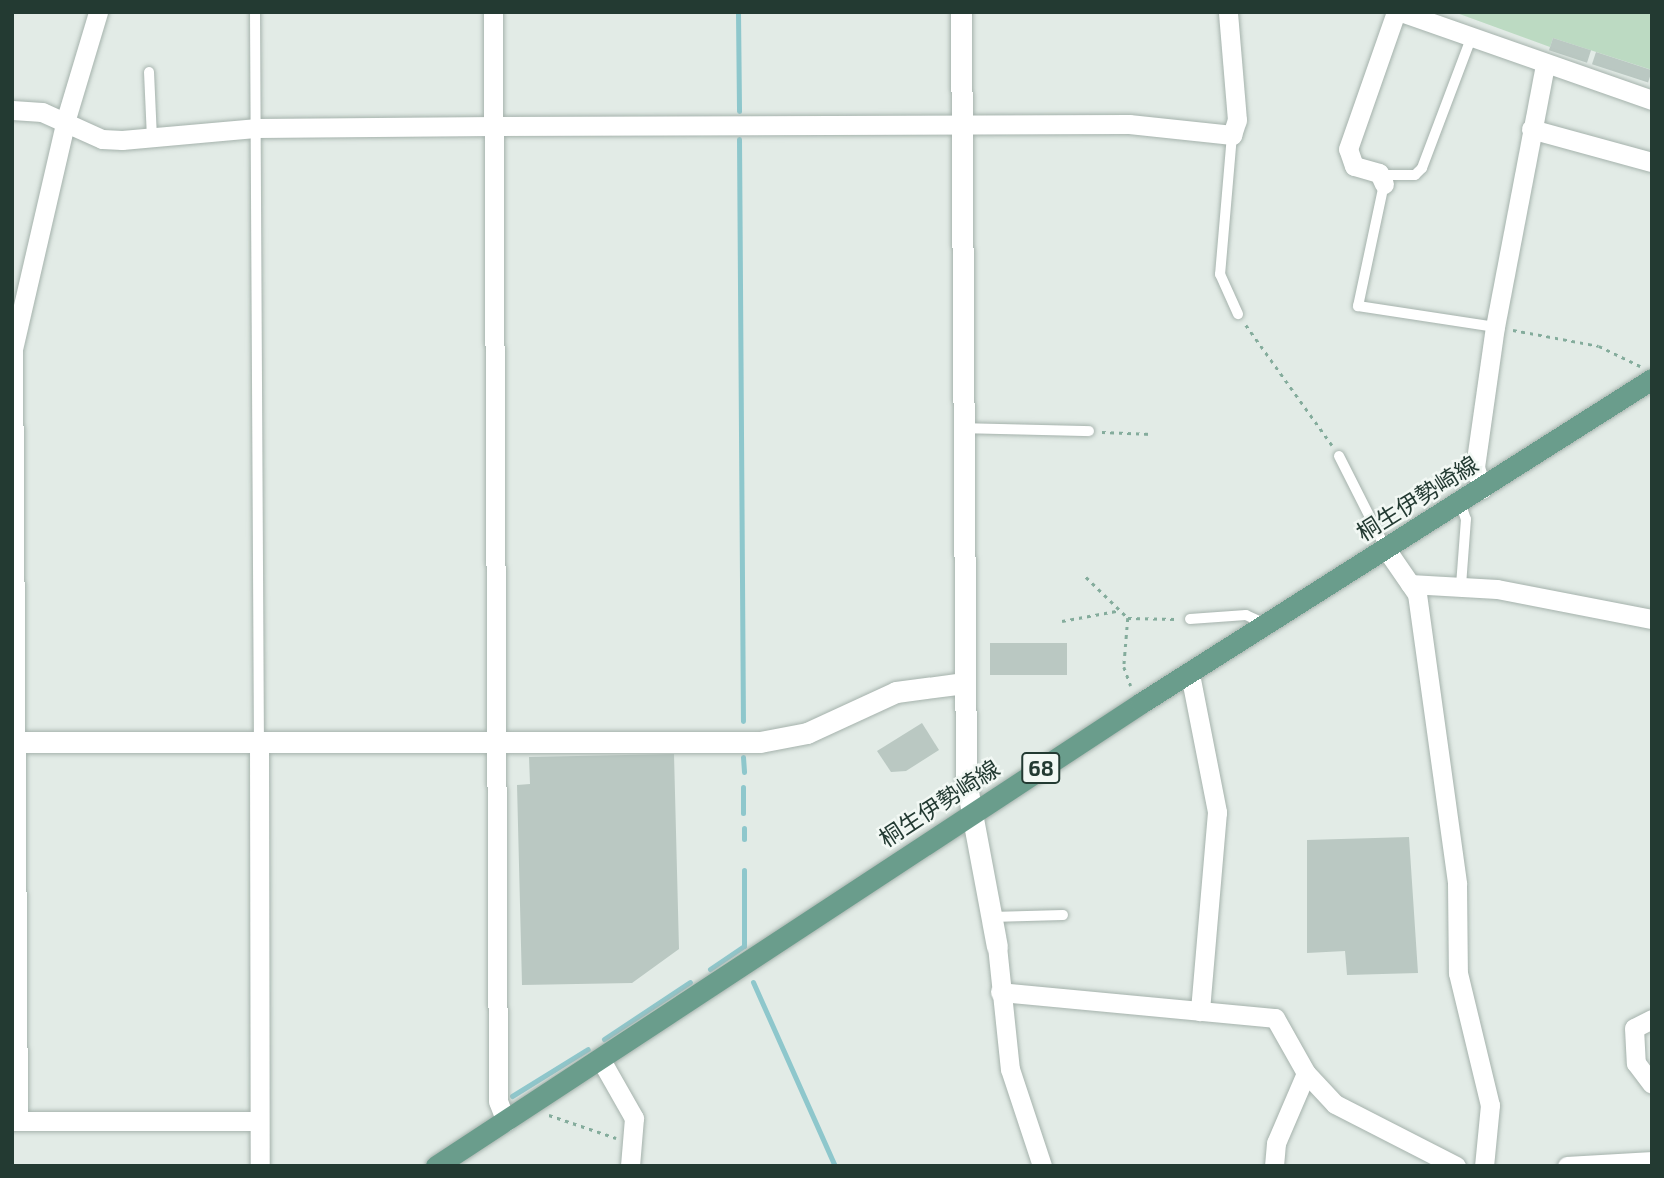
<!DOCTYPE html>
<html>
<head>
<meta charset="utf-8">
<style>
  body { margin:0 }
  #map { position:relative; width:1664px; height:1178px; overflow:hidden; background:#e2ebe6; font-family:"Exo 2","Noto Sans JP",sans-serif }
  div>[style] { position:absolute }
  .green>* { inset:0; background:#bcdac2 }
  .stream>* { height:5px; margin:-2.5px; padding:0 2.5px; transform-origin:2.5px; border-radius:2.5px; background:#8ec7cc }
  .building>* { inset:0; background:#bac8c2; transform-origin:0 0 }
  .path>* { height:2.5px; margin-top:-1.25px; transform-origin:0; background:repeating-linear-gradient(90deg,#84ac9c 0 3.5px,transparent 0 8.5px) }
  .roads { filter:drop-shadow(0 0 2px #a5b2ac) drop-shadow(0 0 2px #a5b2ac) }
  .lane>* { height:10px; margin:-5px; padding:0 5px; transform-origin:5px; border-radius:5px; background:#fff }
  .street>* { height:19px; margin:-9.5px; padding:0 9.5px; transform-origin:9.5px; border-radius:9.5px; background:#fff }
  .secondary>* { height:21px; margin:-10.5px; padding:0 10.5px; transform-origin:10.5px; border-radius:10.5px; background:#fff }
  .primary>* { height:21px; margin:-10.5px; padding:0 10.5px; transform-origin:10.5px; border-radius:10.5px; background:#6a9d8c }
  span { translate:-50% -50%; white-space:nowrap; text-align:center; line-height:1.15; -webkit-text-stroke:5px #f2f8f4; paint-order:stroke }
  .shield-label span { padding:2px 5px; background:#f2f8f4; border:2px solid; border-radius:5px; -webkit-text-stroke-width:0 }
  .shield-label { font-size:21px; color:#233a32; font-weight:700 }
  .street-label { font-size:23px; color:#233a32 }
  .frame { position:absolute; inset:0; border:14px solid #233a32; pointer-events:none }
</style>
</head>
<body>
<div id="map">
  <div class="green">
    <div style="clip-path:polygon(1454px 12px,1652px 12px,1652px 70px,1553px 38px,1550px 47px)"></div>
  </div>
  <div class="stream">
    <div style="left:738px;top:12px;width:99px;rotate:89.4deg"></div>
    <div style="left:739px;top:139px;width:582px;rotate:89.61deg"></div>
    <div style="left:743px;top:757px;width:15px;rotate:86deg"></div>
    <div style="left:743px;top:787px;width:26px;rotate:90deg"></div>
    <div style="left:744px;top:828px;width:11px;rotate:90deg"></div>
    <div style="left:710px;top:969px;width:41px;rotate:-34.1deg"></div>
    <div style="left:744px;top:946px;width:76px;rotate:-90deg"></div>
    <div style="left:753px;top:982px;width:201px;rotate:66deg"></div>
    <div style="left:604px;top:1039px;width:103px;rotate:-33.5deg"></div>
    <div style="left:512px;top:1096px;width:89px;rotate:-31.7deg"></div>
  </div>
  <div class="building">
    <div style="left:1553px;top:38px;width:40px;height:13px;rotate:18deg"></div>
    <div style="left:1596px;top:52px;width:59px;height:13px;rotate:18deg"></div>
    <div style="left:990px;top:643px;width:77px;height:32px"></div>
    <div style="clip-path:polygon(922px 723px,939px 750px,906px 771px,891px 772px,877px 751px)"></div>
    <div style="clip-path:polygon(674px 754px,679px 949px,632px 983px,522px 985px,517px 785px,530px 784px,529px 757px)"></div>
    <div style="clip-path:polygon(1409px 837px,1418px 973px,1347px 975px,1345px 951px,1307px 953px,1307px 840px)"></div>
  </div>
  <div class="path">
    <div style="left:1246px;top:325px;width:148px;rotate:54.4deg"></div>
    <div style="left:1513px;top:330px;width:87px;rotate:10.5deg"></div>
    <div style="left:1599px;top:346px;width:46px;rotate:26deg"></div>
    <div style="left:1102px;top:432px;width:50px;rotate:2.3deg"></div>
    <div style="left:1086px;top:577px;width:59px;rotate:44.3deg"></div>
    <div style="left:1128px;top:618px;width:48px;rotate:1.2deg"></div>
    <div style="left:1128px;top:618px;width:49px;rotate:94.7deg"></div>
    <div style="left:1124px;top:667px;width:20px;rotate:70deg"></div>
    <div style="left:1062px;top:621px;width:55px;rotate:-10.5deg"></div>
    <div style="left:549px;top:1115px;width:71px;rotate:18.9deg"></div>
  </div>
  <div class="roads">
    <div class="lane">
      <div style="left:255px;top:12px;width:730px;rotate:89.69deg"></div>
      <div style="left:149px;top:72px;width:65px;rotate:87.4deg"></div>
      <div style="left:1232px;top:135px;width:140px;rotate:94.9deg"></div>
      <div style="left:1220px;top:274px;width:44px;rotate:65.8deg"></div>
      <div style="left:1381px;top:175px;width:34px"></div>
      <div style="left:1415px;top:175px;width:10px;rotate:-45deg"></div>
      <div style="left:1422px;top:168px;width:139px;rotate:-69.3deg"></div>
      <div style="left:1384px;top:184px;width:125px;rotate:102deg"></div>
      <div style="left:1358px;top:306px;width:139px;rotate:8.7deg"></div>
      <div style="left:963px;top:428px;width:126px;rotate:1.4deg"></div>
      <div style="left:1339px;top:456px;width:104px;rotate:63.2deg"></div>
      <div style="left:1460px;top:502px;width:18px;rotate:71deg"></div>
      <div style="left:1466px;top:519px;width:66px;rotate:94.3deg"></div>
      <div style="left:1190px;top:619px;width:56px;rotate:-4.1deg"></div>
      <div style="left:1246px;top:615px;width:21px;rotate:25deg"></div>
      <div style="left:991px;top:917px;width:72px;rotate:-1.6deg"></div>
    </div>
    <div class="street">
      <div style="left:493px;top:12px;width:1089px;rotate:89.74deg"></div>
      <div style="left:498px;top:1101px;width:22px;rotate:69deg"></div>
      <div style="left:1401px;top:12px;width:266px;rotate:19.3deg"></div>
      <div style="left:12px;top:110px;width:30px;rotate:4deg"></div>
      <div style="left:42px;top:112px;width:66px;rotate:24.2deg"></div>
      <div style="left:102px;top:139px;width:20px;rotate:3deg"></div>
      <div style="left:122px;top:140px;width:136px;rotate:-5.1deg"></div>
      <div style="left:257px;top:128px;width:237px;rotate:-0.5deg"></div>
      <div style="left:494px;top:126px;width:635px;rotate:-0.18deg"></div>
      <div style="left:1129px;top:124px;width:104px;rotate:6.1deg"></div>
      <div style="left:1232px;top:135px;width:16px;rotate:-72deg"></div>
      <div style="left:1237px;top:120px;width:108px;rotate:-94.8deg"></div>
      <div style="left:1531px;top:129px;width:125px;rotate:15.3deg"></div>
      <div style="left:1384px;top:184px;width:12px;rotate:-114deg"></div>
      <div style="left:1379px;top:173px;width:26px;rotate:-164deg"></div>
      <div style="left:1354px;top:166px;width:18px;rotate:-109deg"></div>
      <div style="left:1348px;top:149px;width:145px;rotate:-70.7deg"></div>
      <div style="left:1482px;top:489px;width:23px;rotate:-108deg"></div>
      <div style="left:1475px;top:467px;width:141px;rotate:-81.9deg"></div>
      <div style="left:1495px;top:327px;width:267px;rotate:-79.2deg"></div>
      <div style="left:1386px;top:549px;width:55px;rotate:55.4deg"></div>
      <div style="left:1417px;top:594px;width:293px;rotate:82.1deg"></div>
      <div style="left:1457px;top:884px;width:89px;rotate:89.4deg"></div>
      <div style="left:1458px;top:973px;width:136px;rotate:76.4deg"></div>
      <div style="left:1490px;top:1105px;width:61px;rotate:95.6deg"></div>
      <div style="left:1410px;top:584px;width:87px;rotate:3.3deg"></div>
      <div style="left:1497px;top:589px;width:158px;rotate:11deg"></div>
      <div style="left:1190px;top:674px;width:141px;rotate:78.9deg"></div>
      <div style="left:1217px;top:812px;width:200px;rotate:94.9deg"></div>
      <div style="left:259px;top:742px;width:424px;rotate:89.9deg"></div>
      <div style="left:997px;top:946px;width:124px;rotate:84deg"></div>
      <div style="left:1010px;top:1069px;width:102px;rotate:71.7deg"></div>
      <div style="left:1000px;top:992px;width:276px;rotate:5.4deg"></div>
      <div style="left:1275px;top:1018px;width:63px;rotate:60.6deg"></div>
      <div style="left:1306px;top:1073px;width:42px;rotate:46.9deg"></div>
      <div style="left:1335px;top:1104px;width:136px;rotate:27.1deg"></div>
      <div style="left:1652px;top:1019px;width:20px;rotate:153deg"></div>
      <div style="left:1634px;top:1028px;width:35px;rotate:87deg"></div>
      <div style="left:1636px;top:1063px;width:26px;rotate:53deg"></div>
      <div style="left:601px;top:1060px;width:67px;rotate:60.4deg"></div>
      <div style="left:634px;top:1118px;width:48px;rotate:94.8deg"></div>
      <div style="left:12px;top:1121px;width:246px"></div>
      <div style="left:18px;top:1121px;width:772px;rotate:-90.37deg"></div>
      <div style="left:13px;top:349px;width:236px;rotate:-77deg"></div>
      <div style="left:66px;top:119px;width:112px;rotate:-73.3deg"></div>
      <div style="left:1274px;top:1166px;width:23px;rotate:-85deg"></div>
      <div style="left:1276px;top:1143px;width:76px;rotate:-66.8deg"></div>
      <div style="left:1567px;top:1166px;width:85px;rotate:-3.4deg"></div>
    </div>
    <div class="secondary">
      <div style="left:961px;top:12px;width:769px;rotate:89.63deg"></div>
      <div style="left:966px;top:781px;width:168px;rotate:79.4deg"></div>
      <div style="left:12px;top:742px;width:748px"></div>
      <div style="left:760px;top:742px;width:48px;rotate:-10.8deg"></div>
      <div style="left:807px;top:733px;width:98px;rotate:-24.7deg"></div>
      <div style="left:896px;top:692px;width:69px;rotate:-7.5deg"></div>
    </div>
    <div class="primary">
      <div style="left:436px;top:1166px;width:843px;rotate:-33.29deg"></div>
      <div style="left:1141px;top:703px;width:605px;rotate:-32.38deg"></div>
    </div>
  </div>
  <div class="shield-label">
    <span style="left:1041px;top:768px">68</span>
  </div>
  <div class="street-label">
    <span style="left:1417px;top:498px;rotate:-32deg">桐生伊勢崎線</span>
    <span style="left:939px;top:803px;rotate:-33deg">桐生伊勢崎線</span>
  </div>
  <div class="frame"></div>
</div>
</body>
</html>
